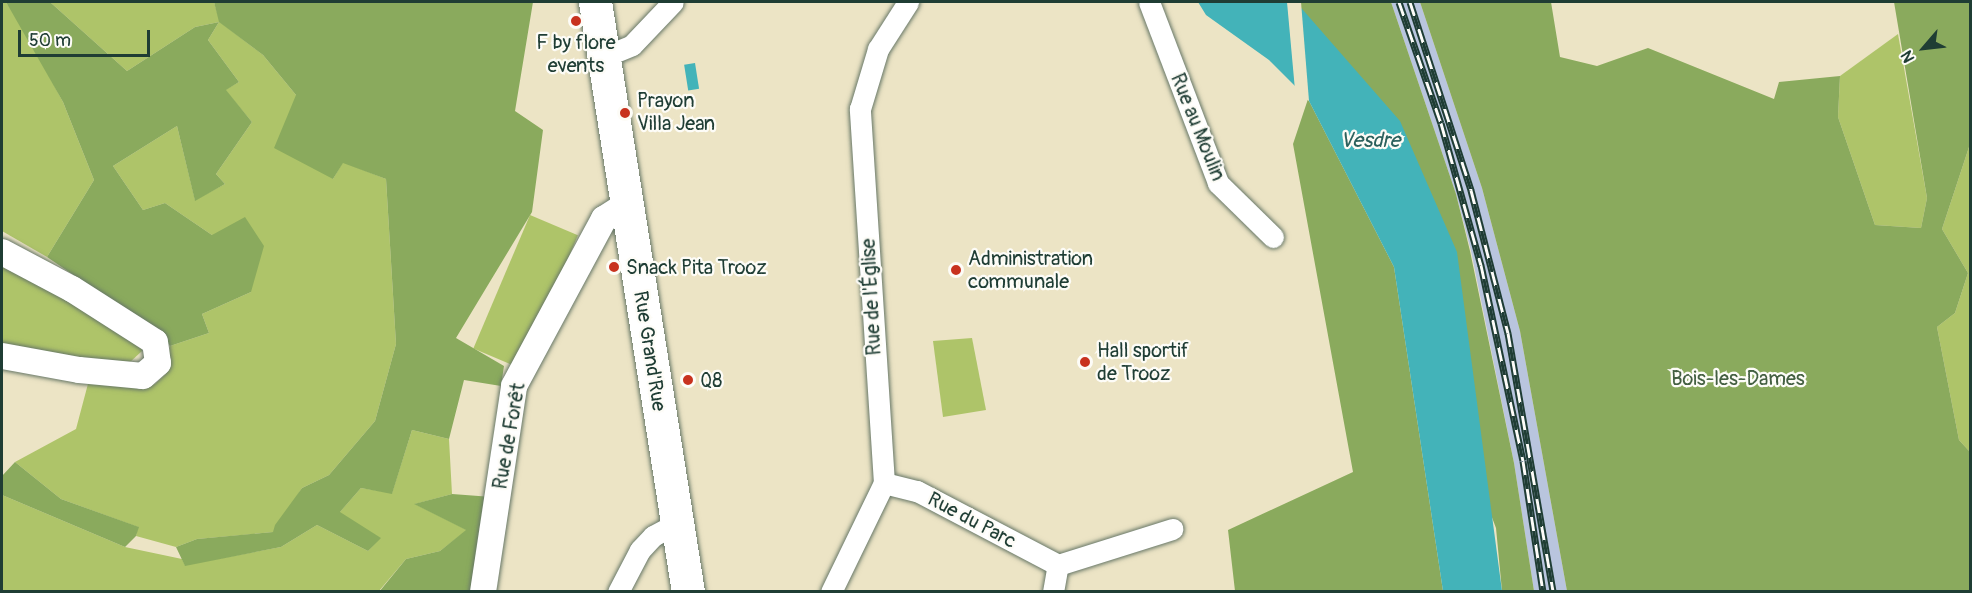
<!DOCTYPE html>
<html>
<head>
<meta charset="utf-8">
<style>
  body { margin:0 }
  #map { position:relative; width:1972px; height:593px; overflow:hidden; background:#ece4c5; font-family:Pangolin,sans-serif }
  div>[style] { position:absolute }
  .industrial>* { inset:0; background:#b9c5de }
  .green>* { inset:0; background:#aec469; transform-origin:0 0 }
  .forest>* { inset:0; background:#8aaa5d }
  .water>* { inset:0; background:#43b3b9; transform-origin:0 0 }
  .pier>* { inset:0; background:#ece4c5 }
  .roads { filter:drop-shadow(0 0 2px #677767) drop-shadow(0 0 2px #677767) }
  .minor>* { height:21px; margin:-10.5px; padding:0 10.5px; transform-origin:10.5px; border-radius:10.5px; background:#fff }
  .tertiary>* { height:26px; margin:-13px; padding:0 13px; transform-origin:13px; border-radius:13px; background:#fff }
  .primary>* { height:33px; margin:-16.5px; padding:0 16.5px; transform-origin:16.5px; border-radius:16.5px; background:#fff }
  .rail>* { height:7px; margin-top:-3.5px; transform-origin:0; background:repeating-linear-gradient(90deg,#fdfcf7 0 14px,#1f3d34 0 28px); box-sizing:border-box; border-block:2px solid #1f3d34 }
  .dots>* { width:16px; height:16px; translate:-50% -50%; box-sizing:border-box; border:3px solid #fdfcf7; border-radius:50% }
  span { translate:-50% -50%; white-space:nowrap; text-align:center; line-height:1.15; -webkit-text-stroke:4.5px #fdfcf7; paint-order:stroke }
  .poi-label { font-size:20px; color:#1f3d34 }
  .left { translate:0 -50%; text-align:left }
  .street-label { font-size:20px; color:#1f3d34 }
  .park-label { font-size:20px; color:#435f41 }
  .water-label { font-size:21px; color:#2a605c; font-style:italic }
  .frame { position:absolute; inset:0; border:3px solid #1f3d34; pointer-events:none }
  .north { position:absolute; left:1894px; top:18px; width:60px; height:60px; -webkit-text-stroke:4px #fdfcf7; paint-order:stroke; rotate:242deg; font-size:16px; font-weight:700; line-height:24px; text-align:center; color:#1f3d34 }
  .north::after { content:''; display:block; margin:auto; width:21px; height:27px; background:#1f3d34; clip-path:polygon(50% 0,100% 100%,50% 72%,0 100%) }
  .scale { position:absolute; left:18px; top:30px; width:132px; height:27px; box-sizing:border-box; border:3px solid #1f3d34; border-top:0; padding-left:8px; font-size:18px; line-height:21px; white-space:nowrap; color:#1f3d34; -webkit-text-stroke:4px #fdfcf7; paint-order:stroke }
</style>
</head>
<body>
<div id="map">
  <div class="industrial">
    <div style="clip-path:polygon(1391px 2px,1420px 2px,1482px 188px,1520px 331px,1567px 591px,1534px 591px,1514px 463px,1471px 251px,1456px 194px)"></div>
  </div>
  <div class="green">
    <div style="clip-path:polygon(2px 2px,6px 2px,20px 22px,63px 102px,94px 180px,47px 257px,2px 231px)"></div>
    <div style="clip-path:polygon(50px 2px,214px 2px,220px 22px,263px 55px,296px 95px,333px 179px,343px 162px,386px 179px,396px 344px,375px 421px,329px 475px,302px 488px,274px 532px,197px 539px,176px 547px,136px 536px,138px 527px,61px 499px,15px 462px,76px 429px,89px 380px,145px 387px,155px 384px,166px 374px,170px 346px,209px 333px,202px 314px,251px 292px,212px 235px,165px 203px,143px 210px,113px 166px,177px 126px,195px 200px,225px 184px,216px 174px,252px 122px,225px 90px,239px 82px,208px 40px,219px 22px,195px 27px,127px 71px)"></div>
    <div style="clip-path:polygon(1898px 34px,1927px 198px,1921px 228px,1875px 225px,1838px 117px,1840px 76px)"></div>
    <div style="clip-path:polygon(1970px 144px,1970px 452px,1959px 440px,1937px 327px,1955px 313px,1968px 273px,1942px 229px)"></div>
    <div style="left:530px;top:215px;width:52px;height:145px;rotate:23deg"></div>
    <div style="clip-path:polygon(2px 261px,139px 336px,142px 351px,129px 363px,96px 364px,2px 347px)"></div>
    <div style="clip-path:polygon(972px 338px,986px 410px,943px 417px,933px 341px)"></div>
    <div style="clip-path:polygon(412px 430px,449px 439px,452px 494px,415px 504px,467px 530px,440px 551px,406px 559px,379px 591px,2px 591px,2px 495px,125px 547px,182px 559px,185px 565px,281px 547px,317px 525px,368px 551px,380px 538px,339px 513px,361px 488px,392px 493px)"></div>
  </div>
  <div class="forest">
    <div style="clip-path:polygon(6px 2px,50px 2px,127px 71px,195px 27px,219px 22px,214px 2px,533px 2px,515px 111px,543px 130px,532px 212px,456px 338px,504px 366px,501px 386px,464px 380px,449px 439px,412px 430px,392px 494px,361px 488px,340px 512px,381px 538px,368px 551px,317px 525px,281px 547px,185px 566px,176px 547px,197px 539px,273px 532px,275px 525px,302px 488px,329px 475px,375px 421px,396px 344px,386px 179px,343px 163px,333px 179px,274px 148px,296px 95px,263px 55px,219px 22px,208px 40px,239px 82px,226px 90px,252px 122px,216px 174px,225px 184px,195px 201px,177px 126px,113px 166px,143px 210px,165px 203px,212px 235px,245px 217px,264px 246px,251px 292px,202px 314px,209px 333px,170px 346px,162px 335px,47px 257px,94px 180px,63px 102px)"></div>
    <div style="clip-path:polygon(1296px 2px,1391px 2px,1456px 194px,1470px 251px,1514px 463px,1534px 591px,1502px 591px,1496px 528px)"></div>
    <div style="clip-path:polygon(1420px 2px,1551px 2px,1560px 57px,1597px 66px,1648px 48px,1774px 99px,1779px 82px,1840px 76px,1838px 117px,1875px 225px,1921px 228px,1927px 198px,1894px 2px,1970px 2px,1970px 144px,1942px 229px,1968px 273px,1955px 313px,1937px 327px,1959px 440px,1970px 452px,1970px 591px,1567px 591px,1520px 331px,1482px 188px)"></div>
    <div style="clip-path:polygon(1308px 99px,1394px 267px,1443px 591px,1235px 591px,1228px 530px,1353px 472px,1293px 144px)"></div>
    <div style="clip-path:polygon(15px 462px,61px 499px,139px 527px,136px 536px,125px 547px,2px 495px,2px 476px)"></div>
    <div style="clip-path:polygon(452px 494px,492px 497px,472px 591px,379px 592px,406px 559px,440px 551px,466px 530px,414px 504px)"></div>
  </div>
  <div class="water">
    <div style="clip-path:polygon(1198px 2px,1296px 2px,1400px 121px,1457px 252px,1502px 591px,1443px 591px,1394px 267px,1308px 99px,1269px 60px,1206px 15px)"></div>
    <div style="left:695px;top:63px;width:26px;height:11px;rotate:81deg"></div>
  </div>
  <div class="pier">
    <div style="clip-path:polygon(1287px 2px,1301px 2px,1309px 101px,1295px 90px)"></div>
  </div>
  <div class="roads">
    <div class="minor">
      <div style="left:1149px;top:2px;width:194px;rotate:69.1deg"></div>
      <div style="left:1218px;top:183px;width:77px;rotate:44.5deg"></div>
      <div style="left:603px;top:57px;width:31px;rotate:-22deg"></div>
      <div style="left:632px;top:45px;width:59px;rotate:-46.4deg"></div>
      <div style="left:884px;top:483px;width:34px;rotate:14deg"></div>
      <div style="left:917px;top:491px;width:159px;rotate:27.7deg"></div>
      <div style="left:1058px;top:565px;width:120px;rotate:-17.5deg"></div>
      <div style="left:618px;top:592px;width:47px;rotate:-62.4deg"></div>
      <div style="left:640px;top:550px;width:19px;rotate:-47deg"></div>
      <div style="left:653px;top:536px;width:26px;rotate:-28deg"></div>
      <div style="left:831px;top:592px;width:121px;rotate:-64.1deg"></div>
      <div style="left:884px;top:483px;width:375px;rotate:-93.7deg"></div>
      <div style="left:860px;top:109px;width:63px;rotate:-73.3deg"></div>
      <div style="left:878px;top:49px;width:56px;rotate:-57.4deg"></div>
      <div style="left:1053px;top:592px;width:27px;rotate:-80deg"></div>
    </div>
    <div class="tertiary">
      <div style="left:2px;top:252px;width:79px;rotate:27.9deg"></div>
      <div style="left:72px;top:289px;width:98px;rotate:32.6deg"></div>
      <div style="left:155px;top:342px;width:21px;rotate:82deg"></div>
      <div style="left:158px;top:363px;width:20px;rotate:139deg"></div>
      <div style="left:143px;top:376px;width:64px;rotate:-174.6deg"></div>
      <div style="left:79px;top:370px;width:78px;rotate:-169.7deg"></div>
      <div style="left:483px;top:592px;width:208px;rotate:-81.4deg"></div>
      <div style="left:514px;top:386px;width:190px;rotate:-61.7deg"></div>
      <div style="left:604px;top:219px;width:27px;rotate:-33deg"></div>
    </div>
    <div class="primary">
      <div style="left:595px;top:2px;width:597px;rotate:81.04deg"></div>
    </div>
  </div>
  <div class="rail">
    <div style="left:1399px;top:2px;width:128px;rotate:70.9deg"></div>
    <div style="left:1441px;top:123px;width:148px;rotate:74.3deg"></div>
    <div style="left:1481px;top:265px;width:200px;rotate:77.9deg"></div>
    <div style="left:1523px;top:461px;width:133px;rotate:81.3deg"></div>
    <div style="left:1410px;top:2px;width:198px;rotate:72deg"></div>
    <div style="left:1471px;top:190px;width:148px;rotate:75.5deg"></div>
    <div style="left:1508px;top:333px;width:263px;rotate:80.1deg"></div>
  </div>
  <div class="dots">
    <div style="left:576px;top:21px;background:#c8321e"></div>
    <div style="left:625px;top:113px;background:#c8321e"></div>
    <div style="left:614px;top:267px;background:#c8321e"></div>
    <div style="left:956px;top:270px;background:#c8321e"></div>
    <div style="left:1085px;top:362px;background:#c8321e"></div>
    <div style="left:688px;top:380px;background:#c8321e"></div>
  </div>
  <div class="poi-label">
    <span style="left:576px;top:54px">F by flore<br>events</span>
    <span class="left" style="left:637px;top:112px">Prayon<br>Villa Jean</span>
    <span class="left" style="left:968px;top:270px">Administration<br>communale</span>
    <span class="left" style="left:626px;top:267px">Snack Pita Trooz</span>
    <span class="left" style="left:1097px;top:362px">Hall sportif<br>de Trooz</span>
    <span class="left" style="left:700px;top:380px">Q8</span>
  </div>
  <div class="street-label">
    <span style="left:1198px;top:127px;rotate:68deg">Rue au Moulin</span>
    <span style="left:871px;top:297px;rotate:-93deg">Rue de l'Église</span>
    <span style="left:650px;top:351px;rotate:81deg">Rue Grand'Rue</span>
    <span style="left:509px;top:436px;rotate:-80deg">Rue de Forêt</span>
    <span style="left:972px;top:520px;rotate:28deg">Rue du Parc</span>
  </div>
  <div class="park-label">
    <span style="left:1738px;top:378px">Bois-les-Dames</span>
  </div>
  <div class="water-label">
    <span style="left:1370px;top:141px">Vesdre</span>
  </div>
  <div class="frame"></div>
  <div class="north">N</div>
  <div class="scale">50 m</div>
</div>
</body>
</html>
